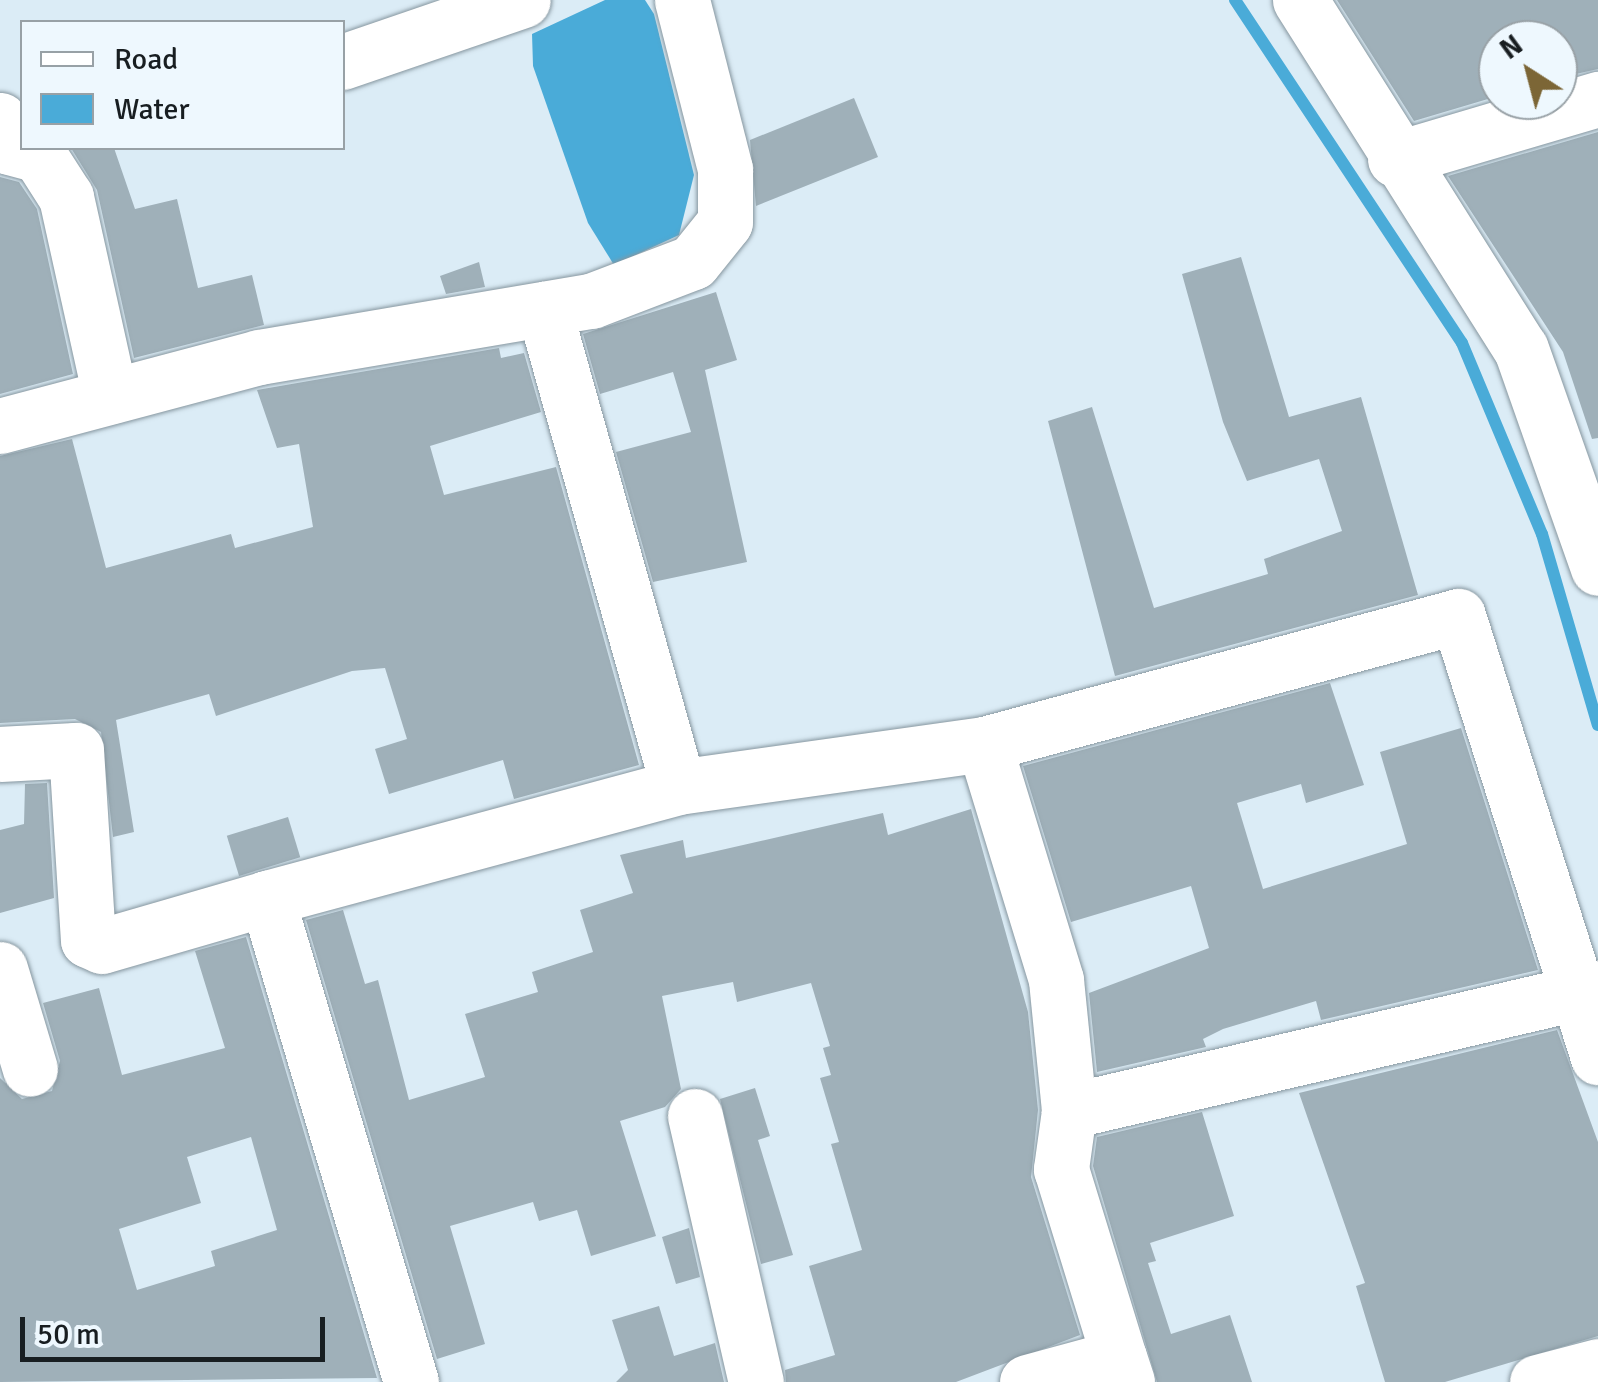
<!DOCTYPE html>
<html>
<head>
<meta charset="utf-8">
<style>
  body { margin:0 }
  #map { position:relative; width:1598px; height:1382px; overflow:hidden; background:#dbecf6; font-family:Signika,sans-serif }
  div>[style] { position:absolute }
  .water>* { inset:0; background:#4aabd8 }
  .stream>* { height:12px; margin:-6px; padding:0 6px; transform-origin:6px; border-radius:6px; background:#4aabd8 }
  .building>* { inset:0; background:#9fb0b9; transform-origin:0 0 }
  .roads { filter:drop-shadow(0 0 2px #86969f) drop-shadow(0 0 2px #86969f) }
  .minor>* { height:55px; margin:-27.5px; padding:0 27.5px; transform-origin:27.5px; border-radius:27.5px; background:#fff }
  span { translate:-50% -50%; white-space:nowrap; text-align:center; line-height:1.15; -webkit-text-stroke:8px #eef8fe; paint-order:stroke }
  .legend { position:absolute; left:20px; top:20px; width:325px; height:130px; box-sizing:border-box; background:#eef8fe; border:2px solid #98a1a6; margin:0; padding:12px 18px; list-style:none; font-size:30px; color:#181e21 }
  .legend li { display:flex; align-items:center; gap:20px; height:50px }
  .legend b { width:50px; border:2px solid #98a1a6 }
  .north { position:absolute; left:1478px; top:20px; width:100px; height:100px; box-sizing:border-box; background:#eef8fe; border:2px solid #98a1a6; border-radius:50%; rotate:324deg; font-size:28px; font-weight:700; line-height:40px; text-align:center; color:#181e21 }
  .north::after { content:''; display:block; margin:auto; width:35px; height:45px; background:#7c6636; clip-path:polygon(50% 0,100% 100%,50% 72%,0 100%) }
  .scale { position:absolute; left:20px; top:1317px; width:305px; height:45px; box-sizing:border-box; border:5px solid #181e21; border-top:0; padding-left:12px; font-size:30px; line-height:35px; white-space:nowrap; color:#181e21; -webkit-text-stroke:8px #eef8fe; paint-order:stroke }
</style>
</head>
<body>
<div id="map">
  <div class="water">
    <div style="clip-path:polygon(605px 0,645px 0,654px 14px,694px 175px,679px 235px,614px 265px,588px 223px,533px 66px,532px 34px)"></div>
  </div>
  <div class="stream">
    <div style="left:1235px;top:0;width:411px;rotate:56.5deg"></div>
    <div style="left:1462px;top:343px;width:207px;rotate:67.3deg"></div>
    <div style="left:1542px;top:534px;width:199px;rotate:73.7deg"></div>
  </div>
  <div class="building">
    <div style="clip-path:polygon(1337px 0,1598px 0,1598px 69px,1558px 78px,1558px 40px,1498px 40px,1498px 96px,1414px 121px)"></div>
    <div style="clip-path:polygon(854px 98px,878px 157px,756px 206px,750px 140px)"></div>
    <div style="clip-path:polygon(1598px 132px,1598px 438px,1592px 439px,1563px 352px,1448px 176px)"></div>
    <div style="clip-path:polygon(71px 148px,114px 148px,135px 209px,177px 199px,198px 288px,252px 275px,264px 325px,134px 358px,97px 190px)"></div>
    <div style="clip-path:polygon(0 177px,19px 182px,37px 209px,73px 374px,0 394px)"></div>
    <div style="clip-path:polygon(1241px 257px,1289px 417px,1361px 397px,1418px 595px,1115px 676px,1048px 421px,1092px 407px,1154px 608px,1268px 574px,1264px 559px,1342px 531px,1319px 459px,1247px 481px,1223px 422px,1182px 274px)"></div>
    <div style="clip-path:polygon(479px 262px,485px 287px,446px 294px,440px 276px)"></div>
    <div style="clip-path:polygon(716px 292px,737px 360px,705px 370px,747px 562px,653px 582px,616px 452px,691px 432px,673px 372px,600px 394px,583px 334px)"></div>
    <div style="clip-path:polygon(499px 348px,501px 358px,524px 353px,541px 412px,430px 446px,444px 495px,556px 467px,639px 765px,514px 799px,503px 760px,389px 794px,375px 749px,407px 739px,385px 668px,352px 671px,216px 716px,209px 694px,116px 720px,134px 832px,113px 837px,101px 732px,75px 719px,0 723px,0 456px,72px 439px,106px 568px,231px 534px,235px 548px,313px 527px,299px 444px,277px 448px,257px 390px)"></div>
    <div style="clip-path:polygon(1330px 683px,1364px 785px,1306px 803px,1301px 784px,1237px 803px,1263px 889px,1407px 844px,1380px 752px,1461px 728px,1538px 970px,1321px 1020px,1316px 1001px,1223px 1029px,1203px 1039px,1206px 1047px,1097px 1072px,1089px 993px,1209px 948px,1191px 886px,1071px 922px,1023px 766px)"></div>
    <div style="clip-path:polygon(47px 783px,54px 898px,0 913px,0 830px,24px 824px,25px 784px)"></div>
    <div style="clip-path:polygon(971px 809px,1028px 1012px,1038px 1110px,1031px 1177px,1080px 1335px,956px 1382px,786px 1382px,785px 1370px,835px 1355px,809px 1266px,862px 1250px,831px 1144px,839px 1142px,820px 1078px,831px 1075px,823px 1048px,830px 1046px,811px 983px,737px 1002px,733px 982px,662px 996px,681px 1089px,665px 1107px,620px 1121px,656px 1236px,591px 1256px,577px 1210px,539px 1221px,533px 1202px,450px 1226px,485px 1344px,437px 1359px,306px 920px,343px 910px,365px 984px,378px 980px,409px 1100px,485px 1077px,465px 1014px,538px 992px,532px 972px,593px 952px,580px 910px,633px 893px,620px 855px,683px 840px,686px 858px,883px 813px,888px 835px)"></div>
    <div style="left:288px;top:817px;width:42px;height:64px;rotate:73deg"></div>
    <div style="clip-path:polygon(evenodd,246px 937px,377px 1378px,0 1382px,0 1078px,22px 1099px,52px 1091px,60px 1061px,43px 1003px,99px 988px,122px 1075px,225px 1048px,195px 951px,246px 937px,251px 1137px,277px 1230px,211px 1251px,215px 1266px,137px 1290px,119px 1229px,201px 1203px,187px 1157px,251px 1137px)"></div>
    <div style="clip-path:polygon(1557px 1030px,1598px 1142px,1598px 1336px,1445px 1382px,1385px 1382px,1356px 1286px,1365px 1283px,1299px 1093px)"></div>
    <div style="clip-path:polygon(755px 1088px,770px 1136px,758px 1140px,793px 1255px,761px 1264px,720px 1099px)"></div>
    <div style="clip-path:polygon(1202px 1112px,1234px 1216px,1150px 1243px,1156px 1261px,1148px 1263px,1171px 1334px,1230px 1315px,1252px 1382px,1157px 1382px,1093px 1166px,1097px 1137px)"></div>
    <div style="clip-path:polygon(689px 1228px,700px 1277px,676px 1284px,662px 1237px)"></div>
    <div style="clip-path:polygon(659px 1306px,674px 1356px,715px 1343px,724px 1382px,616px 1382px,628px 1370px,612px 1320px)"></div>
  </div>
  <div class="roads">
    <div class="minor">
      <div style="left:1300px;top:0;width:413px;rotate:57.7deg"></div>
      <div style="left:1521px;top:349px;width:232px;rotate:70.6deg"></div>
      <div style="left:342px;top:62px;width:191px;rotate:-18.9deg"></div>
      <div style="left:0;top:120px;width:28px;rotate:72deg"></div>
      <div style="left:9px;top:147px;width:31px;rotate:15deg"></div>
      <div style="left:39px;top:155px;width:50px;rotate:57.3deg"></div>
      <div style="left:66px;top:197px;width:204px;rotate:77.5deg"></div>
      <div style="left:1395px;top:159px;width:212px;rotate:-16.5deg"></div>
      <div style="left:544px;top:309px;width:496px;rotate:74.3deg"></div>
      <div style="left:678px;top:787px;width:309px;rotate:-8deg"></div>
      <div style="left:984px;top:744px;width:491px;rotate:-15.1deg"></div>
      <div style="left:1458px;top:616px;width:463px;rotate:72.4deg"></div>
      <div style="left:0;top:426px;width:268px;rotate:-14.9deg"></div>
      <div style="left:259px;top:357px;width:337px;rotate:-9.6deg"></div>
      <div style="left:591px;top:301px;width:109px;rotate:-20.9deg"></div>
      <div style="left:693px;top:262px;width:51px;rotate:-51.3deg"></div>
      <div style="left:725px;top:222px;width:53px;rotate:-90deg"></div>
      <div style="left:725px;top:169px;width:174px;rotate:-104.3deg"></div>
      <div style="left:984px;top:744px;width:247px;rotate:73deg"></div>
      <div style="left:1056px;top:980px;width:132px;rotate:84.3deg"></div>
      <div style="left:1069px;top:1111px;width:543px;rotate:-13.09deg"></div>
      <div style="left:0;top:754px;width:76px;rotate:-3deg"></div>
      <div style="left:76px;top:750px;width:190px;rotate:86.4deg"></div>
      <div style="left:88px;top:940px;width:15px;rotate:23deg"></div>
      <div style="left:102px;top:946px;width:172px;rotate:-16.2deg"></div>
      <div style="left:267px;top:898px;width:505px;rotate:73.43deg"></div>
      <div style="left:267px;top:898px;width:426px;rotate:-15.1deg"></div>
      <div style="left:0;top:969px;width:104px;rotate:73.3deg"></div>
      <div style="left:1069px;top:1111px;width:59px;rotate:97.9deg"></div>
      <div style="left:1061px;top:1169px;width:197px;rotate:72.9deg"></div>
      <div style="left:695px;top:1116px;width:273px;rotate:77.1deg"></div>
      <div style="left:1027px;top:1382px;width:95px;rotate:-15.2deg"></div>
      <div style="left:1119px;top:1357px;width:26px;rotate:72deg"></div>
      <div style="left:1537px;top:1382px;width:63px;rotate:-14.7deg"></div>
    </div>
  </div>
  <ul class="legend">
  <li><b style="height:12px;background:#fff"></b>Road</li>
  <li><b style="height:28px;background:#4aabd8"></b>Water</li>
  </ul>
  <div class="north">N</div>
  <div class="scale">50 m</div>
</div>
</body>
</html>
